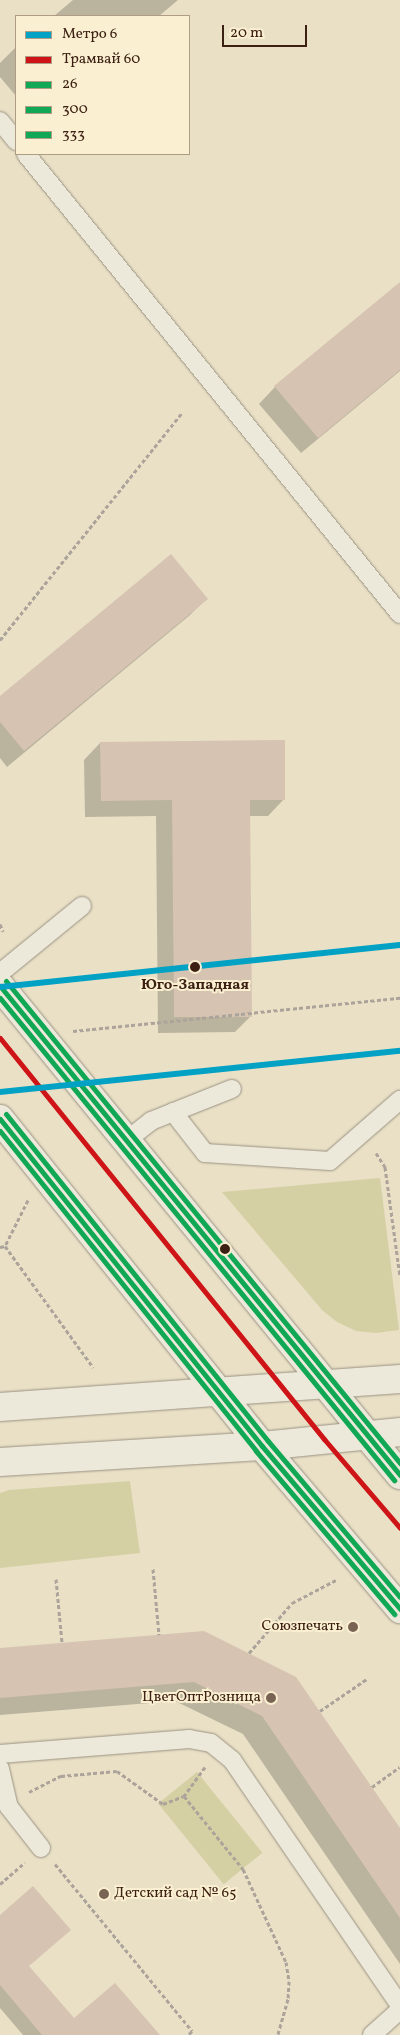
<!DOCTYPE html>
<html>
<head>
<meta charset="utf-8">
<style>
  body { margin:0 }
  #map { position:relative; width:400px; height:2035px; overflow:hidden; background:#e9e0c6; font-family:Vollkorn,serif }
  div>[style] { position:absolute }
  .green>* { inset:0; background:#d5d0a4; transform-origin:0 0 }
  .shadow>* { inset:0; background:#0003 }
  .building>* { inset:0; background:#d6c3b1 }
  .path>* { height:3px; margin-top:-1.5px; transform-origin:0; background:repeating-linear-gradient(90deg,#aca49a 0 4px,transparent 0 6.5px) }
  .roads { filter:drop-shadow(0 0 1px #9b9282) drop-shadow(0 0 1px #9b9282) }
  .service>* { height:18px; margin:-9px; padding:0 9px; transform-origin:9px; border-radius:9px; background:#ece8da }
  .tertiary>* { height:28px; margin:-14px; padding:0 14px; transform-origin:14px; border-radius:14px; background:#ece8da }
  .secondary>* { height:28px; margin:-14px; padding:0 14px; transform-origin:14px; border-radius:14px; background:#ece8da }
  .bus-1>* { height:5px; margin:-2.5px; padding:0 2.5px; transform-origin:2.5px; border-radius:2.5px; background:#10a855 }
  .bus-2>* { height:5px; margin:-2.5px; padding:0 2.5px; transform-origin:2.5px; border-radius:2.5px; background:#10a855 }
  .bus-3>* { height:5px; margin:-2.5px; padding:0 2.5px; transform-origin:2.5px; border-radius:2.5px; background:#10a855 }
  .tram-1>* { height:5px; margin:-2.5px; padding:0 2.5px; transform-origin:2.5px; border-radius:2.5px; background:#ce1417 }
  .metro-1>* { height:6px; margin:-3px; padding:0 3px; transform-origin:3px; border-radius:3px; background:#03a2c5 }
  .dots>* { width:14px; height:14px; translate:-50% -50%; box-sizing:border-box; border:2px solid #faefd1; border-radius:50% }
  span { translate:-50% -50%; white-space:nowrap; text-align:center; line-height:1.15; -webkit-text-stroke:4px #faefd1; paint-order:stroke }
  .stop-label { font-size:15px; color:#3c2013; font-weight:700 }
  .poi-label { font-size:15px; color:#3c2013 }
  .right { translate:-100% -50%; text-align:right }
  .left { translate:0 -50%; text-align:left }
  .legend { position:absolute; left:15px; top:15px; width:175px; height:140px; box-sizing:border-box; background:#faefd1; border:1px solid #ae9c85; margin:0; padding:6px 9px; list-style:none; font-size:15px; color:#3c2013 }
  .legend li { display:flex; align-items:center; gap:10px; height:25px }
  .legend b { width:25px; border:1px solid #ae9c85 }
  .scale { position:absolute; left:222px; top:25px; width:85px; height:22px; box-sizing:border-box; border:2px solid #3c2013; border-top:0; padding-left:6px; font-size:15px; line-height:18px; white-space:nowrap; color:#3c2013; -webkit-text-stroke:4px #faefd1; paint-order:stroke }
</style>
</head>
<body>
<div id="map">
  <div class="green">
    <div style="clip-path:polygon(380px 1178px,399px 1330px,376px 1333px,356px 1331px,337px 1322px,322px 1310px,222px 1192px)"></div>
    <div style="clip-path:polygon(130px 1481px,140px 1553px,0 1568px,0 1493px,9px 1490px)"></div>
    <div style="left:197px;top:1772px;width:104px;height:50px;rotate:51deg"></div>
  </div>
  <div class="shadow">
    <div style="clip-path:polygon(73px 0,178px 0,159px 16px,54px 16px)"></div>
    <div style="clip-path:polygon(16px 47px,16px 96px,0 77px,0 63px)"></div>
    <div style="clip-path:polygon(400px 284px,400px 371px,301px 453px,259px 404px,275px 387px)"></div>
    <div style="clip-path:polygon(206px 599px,190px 615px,7px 767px,0 758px,0 698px)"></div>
    <div style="clip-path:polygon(100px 743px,284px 799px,268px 816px,249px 816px,251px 1016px,235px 1032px,158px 1033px,156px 816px,85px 817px,84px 760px)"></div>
    <div style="clip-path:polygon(204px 1632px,400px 1830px,400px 1964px,243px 1734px,175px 1701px,0 1715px,0 1649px)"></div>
    <div style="clip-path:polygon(0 1917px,28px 1967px,74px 2020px,142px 2035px,23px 2035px,0 2008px)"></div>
  </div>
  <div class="building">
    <div style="clip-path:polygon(400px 282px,400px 370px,318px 438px,274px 386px)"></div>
    <div style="clip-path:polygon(171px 554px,208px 599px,24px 751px,0 722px,0 696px)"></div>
    <div style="clip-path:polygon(285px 740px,285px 800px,250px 800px,252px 1017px,174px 1017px,172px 800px,101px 801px,100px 742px)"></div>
    <div style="clip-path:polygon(204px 1631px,296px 1677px,400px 1828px,400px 1918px,262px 1716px,194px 1682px,0 1698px,0 1648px)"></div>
    <div style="clip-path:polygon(33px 1886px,71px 1930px,29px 1966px,74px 2018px,115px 1983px,160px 2035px,42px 2035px,0 1985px,0 1915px)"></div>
  </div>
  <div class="path">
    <div style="left:0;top:640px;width:291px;rotate:-51.3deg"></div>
    <div style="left:0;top:924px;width:8px;rotate:67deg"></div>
    <div style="left:73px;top:1031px;width:329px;rotate:-5.8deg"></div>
    <div style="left:376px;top:1153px;width:17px;rotate:57deg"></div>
    <div style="left:385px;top:1167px;width:110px;rotate:82.2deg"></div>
    <div style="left:28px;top:1200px;width:51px;rotate:116.6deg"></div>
    <div style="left:5px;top:1246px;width:150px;rotate:54deg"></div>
    <div style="left:0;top:1247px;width:5px;rotate:-11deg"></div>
    <div style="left:153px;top:1569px;width:66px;rotate:84.8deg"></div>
    <div style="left:56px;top:1579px;width:64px;rotate:84.6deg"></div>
    <div style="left:249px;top:1653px;width:66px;rotate:-49.3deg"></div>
    <div style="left:292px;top:1603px;width:52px;rotate:-27.6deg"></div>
    <div style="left:320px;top:1711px;width:58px;rotate:-34.5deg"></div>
    <div style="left:205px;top:1767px;width:36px;rotate:126deg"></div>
    <div style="left:184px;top:1796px;width:94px;rotate:51.1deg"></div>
    <div style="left:243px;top:1869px;width:102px;rotate:65.2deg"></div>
    <div style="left:286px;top:1962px;width:19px;rotate:81deg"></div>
    <div style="left:289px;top:1981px;width:18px;rotate:93deg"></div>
    <div style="left:288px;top:1999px;width:37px;rotate:106deg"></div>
    <div style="left:372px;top:1787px;width:34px;rotate:-36deg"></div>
    <div style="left:29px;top:1792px;width:36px;rotate:-27deg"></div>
    <div style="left:61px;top:1776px;width:56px;rotate:-5.1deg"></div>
    <div style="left:117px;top:1771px;width:57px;rotate:35.7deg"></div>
    <div style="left:163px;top:1804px;width:22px;rotate:-21deg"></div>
    <div style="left:55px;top:1864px;width:216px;rotate:50.6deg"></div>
    <div style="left:192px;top:2031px;width:6px;rotate:135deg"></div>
    <div style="left:0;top:1884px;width:33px;rotate:-41deg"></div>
  </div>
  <div class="roads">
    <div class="service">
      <div style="left:0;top:121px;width:26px;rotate:51deg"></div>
      <div style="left:26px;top:154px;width:593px;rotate:50.89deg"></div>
      <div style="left:0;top:973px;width:106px;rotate:-39.3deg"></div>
      <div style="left:173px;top:1112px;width:52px;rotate:52deg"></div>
      <div style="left:205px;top:1153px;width:125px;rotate:3.7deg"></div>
      <div style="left:330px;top:1161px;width:93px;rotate:-41.1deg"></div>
      <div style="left:127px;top:1140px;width:31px;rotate:-38deg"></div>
      <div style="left:151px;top:1121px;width:87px;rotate:-21.6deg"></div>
      <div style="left:0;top:1754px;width:190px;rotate:-4.5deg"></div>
      <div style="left:189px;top:1739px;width:22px;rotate:10deg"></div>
      <div style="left:211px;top:1743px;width:27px;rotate:39deg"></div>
      <div style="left:232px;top:1760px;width:297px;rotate:55.6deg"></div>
      <div style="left:0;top:1769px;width:39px;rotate:77deg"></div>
      <div style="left:9px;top:1807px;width:52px;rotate:52deg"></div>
      <div style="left:372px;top:2035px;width:38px;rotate:-42deg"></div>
    </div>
    <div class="tertiary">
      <div style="left:367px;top:1435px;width:52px;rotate:50.5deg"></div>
      <div style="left:262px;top:1446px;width:214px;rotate:49.7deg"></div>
    </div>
    <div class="secondary">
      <div style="left:0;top:986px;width:580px;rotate:50.74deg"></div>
      <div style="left:0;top:1119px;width:419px;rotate:51.3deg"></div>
      <div style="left:0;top:1407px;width:401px;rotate:-4deg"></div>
      <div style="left:0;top:1462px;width:262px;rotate:-3.5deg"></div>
      <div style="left:262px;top:1446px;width:139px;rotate:-5.8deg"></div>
    </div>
  </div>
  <div class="bus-1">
    <div style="left:0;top:986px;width:632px;rotate:50.72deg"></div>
    <div style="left:0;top:1119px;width:419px;rotate:51.3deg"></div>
    <div style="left:262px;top:1446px;width:214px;rotate:49.7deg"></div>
  </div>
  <div class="bus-2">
    <div style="left:0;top:998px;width:623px;rotate:50.74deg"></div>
    <div style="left:0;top:1131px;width:410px;rotate:51.3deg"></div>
    <div style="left:256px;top:1451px;width:214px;rotate:49.7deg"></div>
  </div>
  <div class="bus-3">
    <div style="left:6px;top:981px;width:623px;rotate:50.74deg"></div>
    <div style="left:6px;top:1114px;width:419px;rotate:51.3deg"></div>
    <div style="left:268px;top:1441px;width:204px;rotate:49.8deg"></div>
  </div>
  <div class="tram-1">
    <div style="left:0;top:1038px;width:516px;rotate:51.06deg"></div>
    <div style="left:324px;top:1439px;width:117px;rotate:49.5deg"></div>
  </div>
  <div class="metro-1">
    <div style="left:0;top:987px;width:402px;rotate:-6deg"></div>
    <div style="left:0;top:1092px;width:402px;rotate:-5.9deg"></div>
  </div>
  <div class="dots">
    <div style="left:195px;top:967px;background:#3c2013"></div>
    <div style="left:225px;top:1249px;background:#3c2013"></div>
    <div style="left:353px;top:1627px;background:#796352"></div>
    <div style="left:271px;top:1698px;background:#796352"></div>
    <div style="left:104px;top:1894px;background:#796352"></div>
  </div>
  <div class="stop-label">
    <span style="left:195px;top:986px">Юго-Западная</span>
  </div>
  <div class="poi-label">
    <span class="right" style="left:343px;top:1627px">Союзпечать</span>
    <span class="right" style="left:261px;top:1698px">ЦветОптРозница</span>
    <span class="left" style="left:114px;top:1894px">Детский сад № 65</span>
  </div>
  <ul class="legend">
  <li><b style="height:6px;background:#03a2c5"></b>Метро 6</li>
  <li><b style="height:6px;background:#ce1417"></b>Трамвай 60</li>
  <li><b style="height:6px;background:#10a855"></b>26</li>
  <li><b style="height:6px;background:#10a855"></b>300</li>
  <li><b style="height:6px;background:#10a855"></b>333</li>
  </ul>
  <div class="scale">20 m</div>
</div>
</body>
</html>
